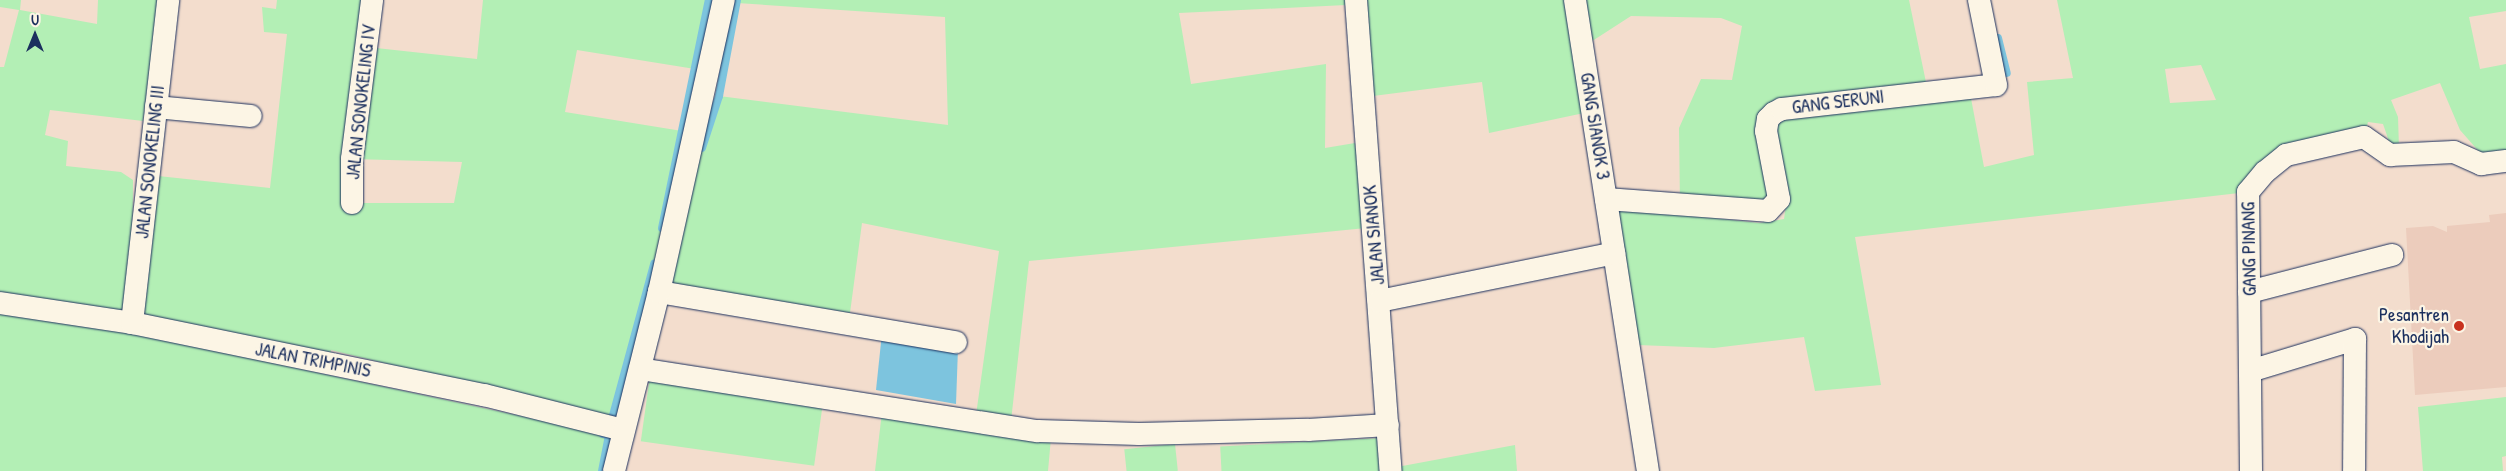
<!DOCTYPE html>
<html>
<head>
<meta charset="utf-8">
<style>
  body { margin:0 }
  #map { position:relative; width:2506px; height:471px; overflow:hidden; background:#f3ddcd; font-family:"Patrick Hand",sans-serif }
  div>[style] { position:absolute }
  .built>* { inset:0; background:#ecccbc }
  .green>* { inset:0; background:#b3efb5; transform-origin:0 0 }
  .water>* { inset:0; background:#7dc4de }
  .stream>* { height:8px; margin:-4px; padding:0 4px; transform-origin:4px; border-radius:4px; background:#7dc4de }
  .roads { filter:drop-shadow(0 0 1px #1b2f5e) drop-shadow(0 0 1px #1b2f5e) }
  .minor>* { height:22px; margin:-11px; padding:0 11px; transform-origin:11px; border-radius:11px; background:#fcf5e5 }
  .dots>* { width:14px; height:14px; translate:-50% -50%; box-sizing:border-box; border:2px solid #fcf5e5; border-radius:50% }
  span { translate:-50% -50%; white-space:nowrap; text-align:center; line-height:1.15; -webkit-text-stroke:4.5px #fcf5e5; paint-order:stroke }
  .street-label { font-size:19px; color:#1b2f5e }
  .poi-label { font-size:19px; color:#1b2f5e }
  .right { translate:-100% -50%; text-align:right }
  .north { position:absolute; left:10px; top:10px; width:50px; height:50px; -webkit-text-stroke:4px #fcf5e5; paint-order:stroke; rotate:0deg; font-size:14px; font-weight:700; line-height:20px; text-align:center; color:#1b2f5e }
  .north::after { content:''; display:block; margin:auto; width:18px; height:22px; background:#1b2f5e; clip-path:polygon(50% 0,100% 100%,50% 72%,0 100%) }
</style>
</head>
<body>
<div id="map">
  <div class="built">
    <div style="clip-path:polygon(2506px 213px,2506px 387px,2415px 395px,2406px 228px,2433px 226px,2447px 232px,2447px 226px,2490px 222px,2489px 215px)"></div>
  </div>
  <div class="green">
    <div style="clip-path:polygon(0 0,21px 0,20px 10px,97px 24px,98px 0,159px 0,143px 121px,50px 110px,45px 135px,68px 141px,66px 166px,121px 172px,133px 180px,132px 323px,0 303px,0 67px,4px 67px,19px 10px,0 7px)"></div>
    <div style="clip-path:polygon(277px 0,363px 0,346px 163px,352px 203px,454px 203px,462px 162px,352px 159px,367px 47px,477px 59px,483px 0,710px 0,695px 69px,577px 50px,565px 112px,682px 131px,655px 259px,612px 419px,331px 350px,330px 356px,133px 317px,149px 175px,270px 188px,287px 34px,264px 32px,262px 7px,276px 9px)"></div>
    <div style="clip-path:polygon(737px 0,1346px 0,1346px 5px,1179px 13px,1191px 84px,1326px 64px,1325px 148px,1355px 143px,1366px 228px,1029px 261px,1011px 421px,976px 415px,999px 251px,862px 223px,850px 313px,672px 284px,693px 176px,719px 96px,948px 125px,945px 17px,737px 3px)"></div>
    <div style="clip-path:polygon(1367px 0,1570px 0,1584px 113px,1489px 133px,1482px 82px,1373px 96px)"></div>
    <div style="clip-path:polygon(1575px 0,1909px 0,1928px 92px,1774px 113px,1779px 199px,1680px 206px,1679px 128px,1701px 79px,1732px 80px,1742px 26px,1721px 18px,1631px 16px,1583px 47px)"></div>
    <div style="clip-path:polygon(evenodd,2057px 0,2506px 0,2506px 11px,2469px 17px,2480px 69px,2506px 64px,2506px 153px,2482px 155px,2460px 130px,2440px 83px,2391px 100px,2398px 117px,2399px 148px,2392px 150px,2383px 124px,2368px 122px,2364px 137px,2286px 155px,2248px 192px,1855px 237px,1881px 385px,1815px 391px,1804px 337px,1714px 348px,1638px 345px,1614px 207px,1759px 223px,1784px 219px,1788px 191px,1775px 124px,1781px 118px,1970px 93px,1984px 167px,2034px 155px,2027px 82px,2073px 78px,2057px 0,2201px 65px,2216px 100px,2170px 103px,2165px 69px,2201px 65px)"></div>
    <div style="clip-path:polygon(0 312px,110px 328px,609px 435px,602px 471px,0 471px)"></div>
    <div style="left:650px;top:376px;width:175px;height:66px;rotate:8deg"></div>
    <div style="clip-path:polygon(2506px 397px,2506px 456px,2502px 457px,2503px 471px,2423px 471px,2418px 407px)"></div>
    <div style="clip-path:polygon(882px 412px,1051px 438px,1048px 471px,875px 471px)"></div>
    <div style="left:1382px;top:438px;width:33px;height:162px;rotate:87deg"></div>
    <div style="left:1175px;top:444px;width:27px;height:51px;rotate:84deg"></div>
    <div style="clip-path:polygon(1515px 445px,1517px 471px,1398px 471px,1397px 467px)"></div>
  </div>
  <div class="water">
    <div style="clip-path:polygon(882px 333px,958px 348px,956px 404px,876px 390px)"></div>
  </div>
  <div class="stream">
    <div style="left:1998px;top:38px;width:36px;rotate:76deg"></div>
    <div style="left:702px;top:148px;width:55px;rotate:-71.9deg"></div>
    <div style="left:719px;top:96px;width:98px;rotate:-79.4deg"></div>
    <div style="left:662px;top:228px;width:233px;rotate:-78.4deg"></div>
    <div style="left:612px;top:419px;width:161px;rotate:-74.8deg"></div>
    <div style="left:602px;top:471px;width:37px;rotate:-79deg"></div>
    <div style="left:609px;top:435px;width:6px;rotate:-171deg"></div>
  </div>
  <div class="roads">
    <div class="minor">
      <div style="left:1356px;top:0;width:472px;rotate:85.8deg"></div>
      <div style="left:1575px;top:0;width:477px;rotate:81.2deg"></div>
      <div style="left:156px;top:107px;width:95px;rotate:5.4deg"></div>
      <div style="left:1606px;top:199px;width:162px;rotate:4.2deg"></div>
      <div style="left:1768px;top:211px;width:16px;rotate:-47deg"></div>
      <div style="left:1779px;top:199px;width:69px;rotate:-100.8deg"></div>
      <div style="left:1766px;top:131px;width:12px;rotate:-81deg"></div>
      <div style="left:1768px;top:119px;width:8px;rotate:-45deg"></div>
      <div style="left:1774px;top:113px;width:9px;rotate:-27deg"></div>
      <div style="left:1782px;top:109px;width:215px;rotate:-6.4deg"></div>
      <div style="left:1996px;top:85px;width:87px;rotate:-101.3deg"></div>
      <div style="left:352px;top:203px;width:44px;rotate:-90deg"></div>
      <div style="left:352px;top:159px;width:160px;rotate:-82.8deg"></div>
      <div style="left:659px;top:292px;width:301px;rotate:9.6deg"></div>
      <div style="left:2249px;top:292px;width:148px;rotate:-14.5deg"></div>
      <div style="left:1379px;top:301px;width:240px;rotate:-11.5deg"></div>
      <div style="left:0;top:303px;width:134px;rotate:8.6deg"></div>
      <div style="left:132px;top:323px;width:359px;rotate:11.6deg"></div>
      <div style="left:484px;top:395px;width:143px;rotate:14.1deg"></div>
      <div style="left:132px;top:323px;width:325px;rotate:-83.6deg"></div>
      <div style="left:640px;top:369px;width:403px;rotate:8.9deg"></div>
      <div style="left:1038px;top:431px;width:101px;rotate:1.7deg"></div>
      <div style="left:1139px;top:434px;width:169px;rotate:-1.4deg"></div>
      <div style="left:1308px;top:430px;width:80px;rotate:-3.6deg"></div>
      <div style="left:2250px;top:371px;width:110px;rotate:-16.9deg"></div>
      <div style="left:2355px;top:339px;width:132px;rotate:90.4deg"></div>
      <div style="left:614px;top:471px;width:185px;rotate:-75.9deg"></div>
      <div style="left:659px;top:292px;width:299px;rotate:-77.5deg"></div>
      <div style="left:2251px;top:471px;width:279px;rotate:-90.6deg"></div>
      <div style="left:2248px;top:192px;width:26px;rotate:-50deg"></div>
      <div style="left:2265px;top:172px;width:27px;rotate:-39deg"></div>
      <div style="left:2286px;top:155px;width:80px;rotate:-13deg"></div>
      <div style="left:2364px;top:137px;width:32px;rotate:35deg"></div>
      <div style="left:2390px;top:155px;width:64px;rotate:-2.7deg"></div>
      <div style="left:2454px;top:152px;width:30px;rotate:24deg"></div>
      <div style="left:2481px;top:164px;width:25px;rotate:-7deg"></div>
    </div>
  </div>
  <div class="dots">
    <div style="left:2459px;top:326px;background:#c8321e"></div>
  </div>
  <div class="street-label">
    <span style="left:361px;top:102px;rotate:-84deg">JALAN SONOKELING IV</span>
    <span style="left:1838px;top:102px;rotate:-7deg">GANG SERUNI</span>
    <span style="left:1595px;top:126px;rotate:81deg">GANG SIANOK 3</span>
    <span style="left:150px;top:162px;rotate:-84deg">JALAN SONOKELING III</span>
    <span style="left:1374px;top:235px;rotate:-95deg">JALAN SIANOK</span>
    <span style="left:2249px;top:249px;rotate:-91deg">GANG PINANG</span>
    <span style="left:313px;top:360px;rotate:11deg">JALAN TRIMPINIS</span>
  </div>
  <div class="poi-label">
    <span class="right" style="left:2449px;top:326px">Pesantren<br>Khodijah</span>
  </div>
  <div class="north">U</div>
</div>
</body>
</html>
